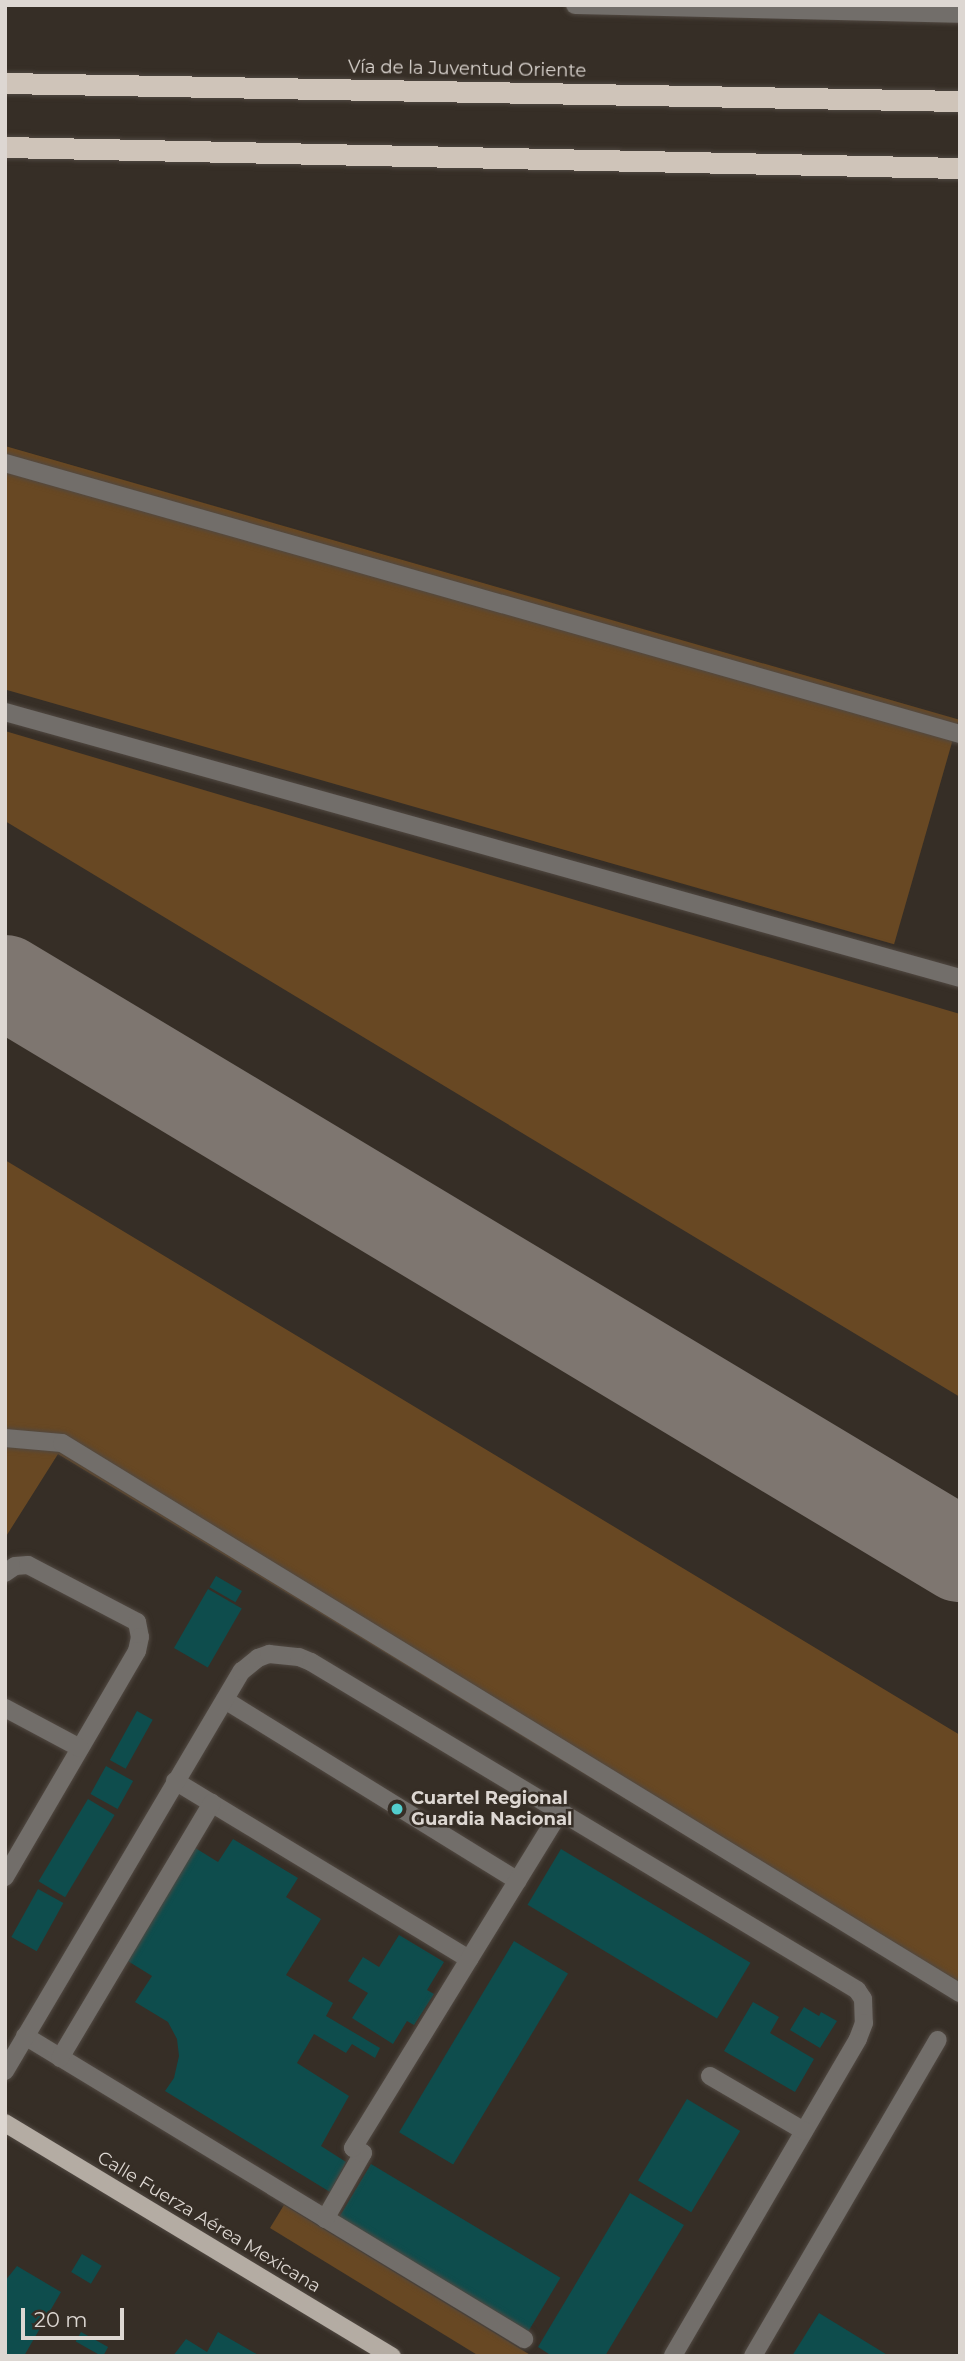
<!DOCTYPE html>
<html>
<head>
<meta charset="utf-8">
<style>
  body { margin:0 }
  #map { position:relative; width:965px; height:2361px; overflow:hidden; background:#362e26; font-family:Montserrat,sans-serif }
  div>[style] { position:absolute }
  .green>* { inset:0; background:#684823; transform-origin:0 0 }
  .taxiway>* { height:94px; margin:-47px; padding:0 47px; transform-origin:47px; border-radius:47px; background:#7e7670 }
  .building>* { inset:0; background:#0e4d4d; transform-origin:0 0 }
  .roads { filter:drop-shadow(0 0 2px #514942) drop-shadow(0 0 2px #514942) }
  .minor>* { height:18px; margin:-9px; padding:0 9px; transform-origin:9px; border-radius:9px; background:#726e6a }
  .major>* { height:18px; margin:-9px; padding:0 9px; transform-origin:9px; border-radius:9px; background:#b4aca3 }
  .highway>* { height:21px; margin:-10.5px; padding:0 10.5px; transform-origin:10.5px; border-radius:10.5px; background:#cfc4b9 }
  .dots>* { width:19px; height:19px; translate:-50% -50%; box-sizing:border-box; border:4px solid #362e26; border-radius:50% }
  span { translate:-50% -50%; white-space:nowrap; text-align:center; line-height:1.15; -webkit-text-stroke:5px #362e26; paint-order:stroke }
  .street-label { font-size:18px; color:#ddd7d2 }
  .poi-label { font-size:18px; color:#ddd7d2; font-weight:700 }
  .left { translate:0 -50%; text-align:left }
  .frame { position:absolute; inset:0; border:7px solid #ddd7d2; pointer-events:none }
  .scale { position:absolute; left:21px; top:2308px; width:103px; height:32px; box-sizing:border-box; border:4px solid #ddd7d2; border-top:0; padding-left:9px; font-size:21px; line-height:24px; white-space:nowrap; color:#ddd7d2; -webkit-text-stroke:5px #362e26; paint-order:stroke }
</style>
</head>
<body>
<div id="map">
  <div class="green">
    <div style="left:5px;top:446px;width:992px;height:234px;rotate:16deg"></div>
    <div style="clip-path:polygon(5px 731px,960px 1014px,960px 1397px,5px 821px)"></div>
    <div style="clip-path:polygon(5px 1160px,960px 1735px,960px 2002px,58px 1454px,5px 1538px)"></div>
    <div style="clip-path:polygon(284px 2205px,532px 2356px,479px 2356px,270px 2228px)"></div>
  </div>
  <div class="taxiway">
    <div style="left:5px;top:982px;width:1114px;rotate:30.96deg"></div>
  </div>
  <div class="building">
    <div style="left:216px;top:1576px;width:30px;height:13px;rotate:30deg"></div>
    <div style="left:208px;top:1589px;width:39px;height:68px;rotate:30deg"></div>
    <div style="left:137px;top:1711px;width:18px;height:56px;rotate:29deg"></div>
    <div style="left:106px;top:1766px;width:31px;height:32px;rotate:29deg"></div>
    <div style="left:88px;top:1799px;width:31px;height:96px;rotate:31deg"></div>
    <div style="clip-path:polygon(233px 1839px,298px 1878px,286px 1897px,321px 1919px,286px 1975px,333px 2003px,326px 2016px,380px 2048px,375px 2058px,352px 2044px,346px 2053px,314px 2034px,297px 2063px,349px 2096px,321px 2146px,346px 2162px,330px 2192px,165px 2091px,174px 2078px,179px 2056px,177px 2039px,168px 2022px,135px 2002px,152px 1976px,123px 1958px,192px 1846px,218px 1862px)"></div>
    <div style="left:561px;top:1849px;width:221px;height:65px;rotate:31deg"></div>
    <div style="left:38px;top:1889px;width:29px;height:55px;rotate:29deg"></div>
    <div style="clip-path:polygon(399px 1935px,444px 1962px,427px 1990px,434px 1994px,414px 2025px,407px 2021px,393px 2044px,352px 2018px,368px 1993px,348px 1981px,363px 1957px,379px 1967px)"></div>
    <div style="left:514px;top:1941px;width:63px;height:223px;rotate:31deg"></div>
    <div style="clip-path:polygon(753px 2002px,779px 2017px,770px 2033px,814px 2059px,795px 2092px,724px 2051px)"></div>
    <div style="clip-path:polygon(804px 2007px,819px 2016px,821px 2012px,837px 2021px,820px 2048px,790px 2030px)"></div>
    <div style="left:687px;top:2099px;width:62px;height:95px;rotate:31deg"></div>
    <div style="left:371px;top:2164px;width:221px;height:62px;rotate:31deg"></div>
    <div style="clip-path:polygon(630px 2193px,684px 2225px,605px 2356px,552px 2356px,538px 2347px)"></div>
    <div style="left:82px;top:2254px;width:23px;height:21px;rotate:31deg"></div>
    <div style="clip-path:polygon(17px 2266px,61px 2292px,24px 2356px,5px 2356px,5px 2281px)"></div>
    <div style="clip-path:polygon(819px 2313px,889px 2356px,792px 2356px)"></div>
    <div style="left:81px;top:2332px;width:31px;height:11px;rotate:29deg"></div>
    <div style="clip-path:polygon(218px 2332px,260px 2356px,173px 2356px,186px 2339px,207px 2352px)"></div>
  </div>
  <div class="roads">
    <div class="minor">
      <div style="left:575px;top:5px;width:385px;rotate:1.3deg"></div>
      <div style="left:5px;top:463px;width:993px;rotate:15.84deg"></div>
      <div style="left:5px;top:712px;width:991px;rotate:15.56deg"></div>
      <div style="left:5px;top:1438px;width:57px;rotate:5deg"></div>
      <div style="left:62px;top:1443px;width:1053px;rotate:31.49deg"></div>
      <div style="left:5px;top:1573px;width:12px;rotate:-35deg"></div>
      <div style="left:15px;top:1566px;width:13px;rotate:-4deg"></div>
      <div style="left:28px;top:1565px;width:123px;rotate:27.6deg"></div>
      <div style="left:137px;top:1622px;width:15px;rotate:79deg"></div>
      <div style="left:140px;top:1637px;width:14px;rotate:102deg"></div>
      <div style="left:137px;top:1651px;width:262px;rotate:120.3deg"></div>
      <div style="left:225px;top:1700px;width:344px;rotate:31.7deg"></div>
      <div style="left:5px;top:1708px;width:85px;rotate:28.1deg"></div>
      <div style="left:175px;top:1781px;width:344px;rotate:31.2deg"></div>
      <div style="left:25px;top:2036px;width:584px;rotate:31.27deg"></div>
      <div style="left:60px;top:2058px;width:297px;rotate:-59.2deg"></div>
      <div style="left:5px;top:2071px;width:465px;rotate:-59.4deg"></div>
      <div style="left:242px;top:1671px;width:21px;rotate:-39deg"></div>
      <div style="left:258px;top:1658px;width:12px;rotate:-20deg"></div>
      <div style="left:269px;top:1654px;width:30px;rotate:6deg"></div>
      <div style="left:299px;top:1657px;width:13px;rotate:23deg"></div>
      <div style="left:311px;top:1662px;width:637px;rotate:30.99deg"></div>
      <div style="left:857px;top:1990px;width:11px;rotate:56deg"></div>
      <div style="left:863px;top:1999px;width:24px;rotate:88deg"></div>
      <div style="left:864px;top:2023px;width:17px;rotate:111deg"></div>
      <div style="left:858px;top:2039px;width:367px;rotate:120.3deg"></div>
      <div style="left:710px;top:2076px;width:109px;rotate:30.3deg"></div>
      <div style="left:325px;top:2219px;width:76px;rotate:-60.1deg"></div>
      <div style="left:363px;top:2153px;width:11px;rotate:-153deg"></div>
      <div style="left:353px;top:2148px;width:395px;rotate:-58.4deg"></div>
      <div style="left:753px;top:2356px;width:366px;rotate:-59.7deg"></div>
    </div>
    <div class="major">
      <div style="left:5px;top:2123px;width:452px;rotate:31.1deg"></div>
    </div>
    <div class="highway">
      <div style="left:5px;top:83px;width:955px;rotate:1.08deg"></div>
      <div style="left:5px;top:147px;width:955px;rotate:1.26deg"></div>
    </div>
  </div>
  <div class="dots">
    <div style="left:397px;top:1809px;background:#52cdcd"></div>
  </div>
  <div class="street-label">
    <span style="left:467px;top:69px;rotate:1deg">Vía de la Juventud Oriente</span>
    <span style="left:209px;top:2222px;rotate:31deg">Calle Fuerza Aérea Mexicana</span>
  </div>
  <div class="poi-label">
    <span class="left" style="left:411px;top:1809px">Cuartel Regional<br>Guardia Nacional</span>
  </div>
  <div class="frame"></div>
  <div class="scale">20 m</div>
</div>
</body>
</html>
